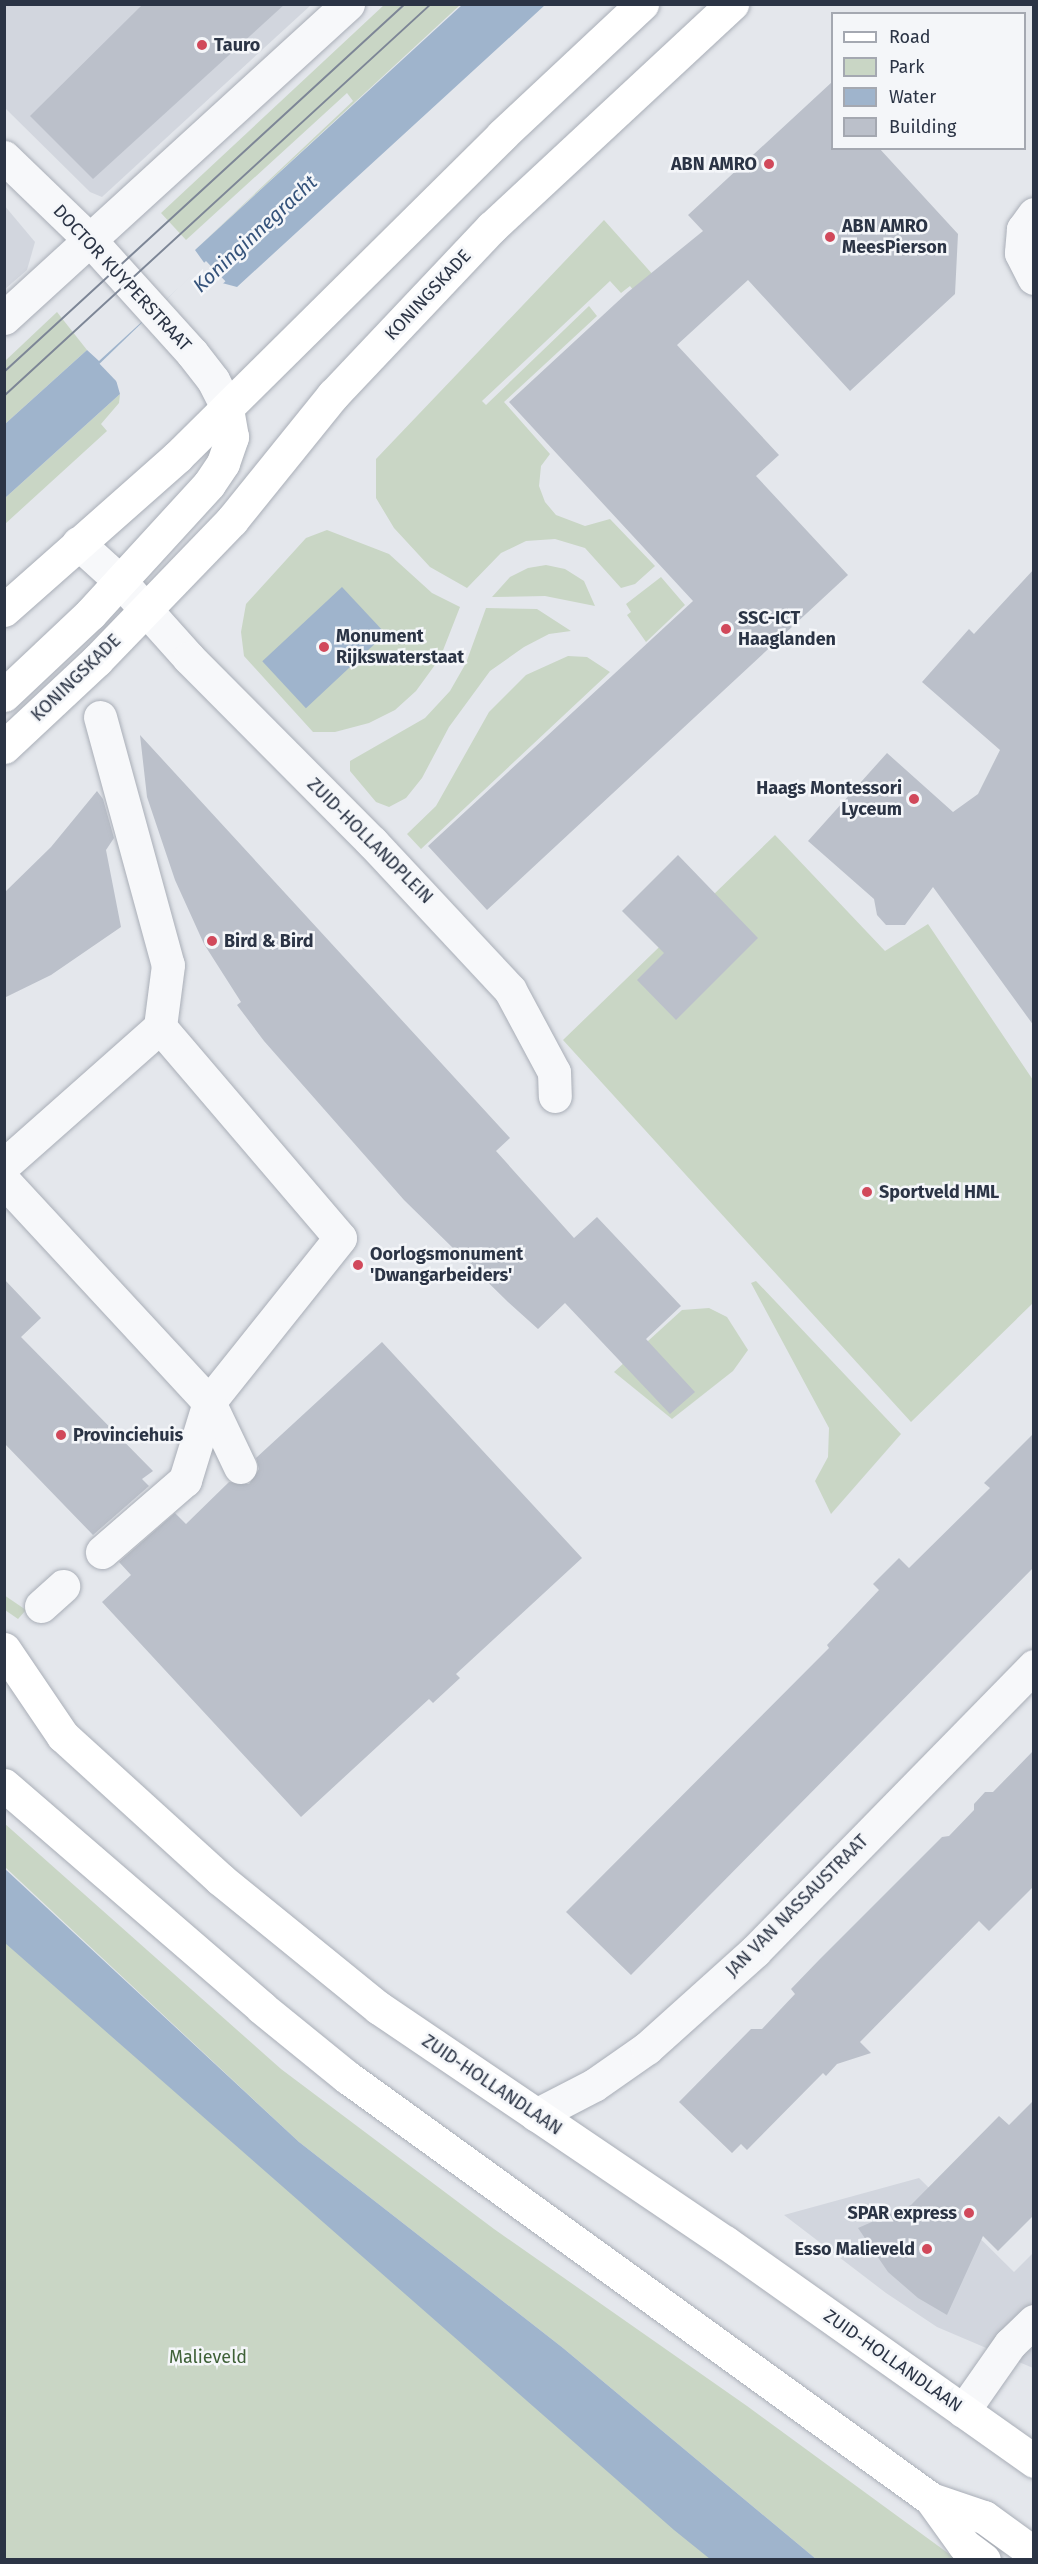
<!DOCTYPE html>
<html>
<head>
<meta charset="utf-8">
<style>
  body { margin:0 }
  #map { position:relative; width:1038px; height:2564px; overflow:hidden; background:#e4e7ec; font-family:"Fira Sans",sans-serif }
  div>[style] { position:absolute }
  .built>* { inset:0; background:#d2d6de }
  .green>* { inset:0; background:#c9d6c5 }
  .water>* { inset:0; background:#9fb4cc; transform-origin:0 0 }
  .pier>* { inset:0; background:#e4e7ec; transform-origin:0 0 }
  .building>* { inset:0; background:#bbc0ca }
  .roads { filter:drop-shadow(0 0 2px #a9aeb7) drop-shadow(0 0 2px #a9aeb7) }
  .minor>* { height:33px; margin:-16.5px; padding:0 16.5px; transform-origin:16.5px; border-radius:16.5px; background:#f7f8fa }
  .major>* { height:33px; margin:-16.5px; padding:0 16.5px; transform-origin:16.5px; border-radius:16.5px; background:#fff }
  .tram>* { height:1.5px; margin:-0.75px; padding:0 0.75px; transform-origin:0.75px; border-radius:0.75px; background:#7d8696 }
  .dots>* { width:16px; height:16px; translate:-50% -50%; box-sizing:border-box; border:3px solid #f4f6f9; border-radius:50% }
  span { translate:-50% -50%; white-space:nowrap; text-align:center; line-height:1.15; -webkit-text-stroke:5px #f4f6f9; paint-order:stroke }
  .poi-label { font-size:18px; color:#2b3445; font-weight:700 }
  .left { translate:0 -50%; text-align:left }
  .right { translate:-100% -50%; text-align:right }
  .street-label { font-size:18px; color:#2b3445 }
  .park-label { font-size:18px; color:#3f6138 }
  .water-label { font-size:20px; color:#34527a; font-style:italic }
  .frame { position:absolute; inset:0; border:6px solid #2b3445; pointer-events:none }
  .legend { position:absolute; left:831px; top:12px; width:195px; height:138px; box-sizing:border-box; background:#f4f6f9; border:2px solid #a4a8b1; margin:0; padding:8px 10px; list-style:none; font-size:18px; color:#2b3445 }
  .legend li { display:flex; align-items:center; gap:12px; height:30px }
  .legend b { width:30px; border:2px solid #a4a8b1 }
</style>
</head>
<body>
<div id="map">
  <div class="built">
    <div style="clip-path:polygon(4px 5px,311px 5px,102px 197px,90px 192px,5px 108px)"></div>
    <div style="clip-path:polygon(4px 205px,35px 242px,27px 270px,5px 289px)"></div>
    <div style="clip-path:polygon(919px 2178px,1014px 2272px,1033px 2253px,1033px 2368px,937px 2327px,886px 2293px,784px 2215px)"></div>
  </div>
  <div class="green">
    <div style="clip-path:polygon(384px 5px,460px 5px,195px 250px,353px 101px,347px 93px,186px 240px,161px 213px)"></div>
    <div style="clip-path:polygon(604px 220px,697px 324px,676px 344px,630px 286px,621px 293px,610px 281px,482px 401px,486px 405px,589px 306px,597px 316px,504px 402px,550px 454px,541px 466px,539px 486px,545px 502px,556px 515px,585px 526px,610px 519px,655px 566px,635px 584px,621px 588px,585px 548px,555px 539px,526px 541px,501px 553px,467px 588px,430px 567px,394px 528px,376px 498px,376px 459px)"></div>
    <div style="clip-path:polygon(57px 312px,87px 350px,5px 424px,5px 361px)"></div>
    <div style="clip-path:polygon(120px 394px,119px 403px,101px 424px,107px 431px,5px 524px,5px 498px)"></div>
    <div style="clip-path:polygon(327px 530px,389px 554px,432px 593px,460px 607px,440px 658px,416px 691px,395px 710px,369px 723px,335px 732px,313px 732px,244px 656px,241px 632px,246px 604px,306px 538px)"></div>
    <div style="clip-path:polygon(546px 565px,565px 569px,584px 581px,595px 606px,545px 596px,492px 597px,510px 577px,528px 568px)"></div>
    <div style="clip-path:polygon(661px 577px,685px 605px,646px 642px,627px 615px,631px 612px,626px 604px)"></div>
    <div style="clip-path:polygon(486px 608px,537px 609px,571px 631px,549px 634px,524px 647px,490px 671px,449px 727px,422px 778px,406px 798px,389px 807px,376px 802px,350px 771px,350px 761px,425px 718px,450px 691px,466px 663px)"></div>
    <div style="clip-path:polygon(568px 656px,587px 657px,610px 672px,421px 849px,407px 834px,436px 806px,489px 712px,526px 675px)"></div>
    <div style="clip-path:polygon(775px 835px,885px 951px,928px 924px,1033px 1080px,1033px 1303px,911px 1422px,563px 1040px)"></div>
    <div style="clip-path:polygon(756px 1281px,901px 1434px,831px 1514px,815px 1481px,828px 1457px,829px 1428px,751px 1283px)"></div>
    <div style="clip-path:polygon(709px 1308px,727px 1317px,748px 1350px,733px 1371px,672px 1419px,614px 1372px,682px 1310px)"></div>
    <div style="clip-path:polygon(4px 1595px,26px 1610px,18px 1619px,5px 1610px)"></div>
    <div style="clip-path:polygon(4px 1823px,281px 2069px,494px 2229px,747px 2406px,956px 2559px,816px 2559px,563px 2348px,299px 2142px,5px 1867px)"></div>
    <div style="clip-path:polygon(4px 1891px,770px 2559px,5px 2559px)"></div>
  </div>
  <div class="water">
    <div style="clip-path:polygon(462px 5px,545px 5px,237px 287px,222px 283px,116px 380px,120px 394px,5px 498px,5px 424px,87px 350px,99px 361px,205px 264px,195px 250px)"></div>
    <div style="left:342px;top:587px;width:64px;height:109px;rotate:47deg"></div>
    <div style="clip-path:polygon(4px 1868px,299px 2142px,563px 2348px,816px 2559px,710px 2559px,674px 2530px,5px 1943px)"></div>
  </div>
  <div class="pier">
    <div style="left:206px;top:261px;width:28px;height:148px;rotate:46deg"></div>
  </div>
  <div class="building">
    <div style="clip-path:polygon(143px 4px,285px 4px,93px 179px,30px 116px)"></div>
    <div style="clip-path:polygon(832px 82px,832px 148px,879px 148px,958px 234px,955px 294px,850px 391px,748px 280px,677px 345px,779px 455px,756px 476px,848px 575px,487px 910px,428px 846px,693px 601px,509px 402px,628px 292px,703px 231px,688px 215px)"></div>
    <div style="clip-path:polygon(1034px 569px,1034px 1026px,933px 887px,905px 925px,886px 925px,877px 915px,874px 899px,808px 841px,887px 753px,953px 812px,978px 794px,1000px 750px,922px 682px,969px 629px,974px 634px)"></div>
    <div style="clip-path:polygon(140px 735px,510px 1138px,496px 1151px,574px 1238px,597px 1217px,681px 1306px,646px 1339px,695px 1392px,670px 1414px,565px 1303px,538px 1329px,508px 1302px,404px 1200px,264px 1041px,237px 1005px,241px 1002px,204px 944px,175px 880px,147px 797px)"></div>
    <div style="clip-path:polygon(97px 791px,103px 799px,114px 838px,106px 850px,121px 927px,51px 975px,4px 998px,4px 893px,51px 847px)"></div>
    <div style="clip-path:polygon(678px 855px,758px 938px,676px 1020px,637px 980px,664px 953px,622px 911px)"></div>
    <div style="clip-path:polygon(4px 1279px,41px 1318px,21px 1337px,153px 1471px,142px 1479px,149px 1486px,93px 1535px,4px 1443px)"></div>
    <div style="clip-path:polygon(382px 1342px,582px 1558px,456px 1674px,460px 1678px,433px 1703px,429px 1699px,301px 1817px,102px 1602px,131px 1575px,119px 1562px,175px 1513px,186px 1524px,229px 1482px,249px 1484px,259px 1469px,256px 1458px)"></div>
    <div style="clip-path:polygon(1034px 1433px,1034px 1567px,631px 1975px,566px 1912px,829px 1648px,827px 1645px,879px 1590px,873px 1584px,899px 1558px,909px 1568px,990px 1488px,984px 1483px)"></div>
    <div style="clip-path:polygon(1034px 1750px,1034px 1886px,989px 1931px,979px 1921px,860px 2042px,871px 2053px,837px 2064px,826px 2076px,823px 2073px,747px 2150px,741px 2144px,732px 2153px,679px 2102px,751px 2029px,762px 2029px,795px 1994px,791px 1989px,819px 1960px,942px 1837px,949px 1836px,974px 1810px,974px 1804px,985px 1792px,993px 1792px)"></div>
    <div style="clip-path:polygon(1034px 2100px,1034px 2215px,998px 2251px,983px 2236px,947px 2315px,918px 2298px,888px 2272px,858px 2228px,911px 2205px,999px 2116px,1009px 2125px)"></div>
  </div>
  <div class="roads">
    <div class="minor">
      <div style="left:4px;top:157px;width:118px;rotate:44deg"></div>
      <div style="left:89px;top:239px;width:154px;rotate:47.9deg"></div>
      <div style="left:192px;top:353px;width:34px;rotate:52deg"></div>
      <div style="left:213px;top:380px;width:31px;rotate:63deg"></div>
      <div style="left:1034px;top:214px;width:19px;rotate:126deg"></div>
      <div style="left:1023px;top:229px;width:24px;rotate:95deg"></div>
      <div style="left:1021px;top:253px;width:28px;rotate:63deg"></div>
      <div style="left:4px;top:318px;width:466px;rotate:-42.4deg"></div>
      <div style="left:78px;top:543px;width:58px;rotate:42.2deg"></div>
      <div style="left:121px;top:582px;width:102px;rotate:48.2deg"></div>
      <div style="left:189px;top:658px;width:260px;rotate:45.2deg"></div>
      <div style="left:372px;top:842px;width:202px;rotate:47deg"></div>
      <div style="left:510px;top:990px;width:93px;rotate:61.8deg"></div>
      <div style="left:554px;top:1072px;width:24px;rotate:88deg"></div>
      <div style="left:100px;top:717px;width:257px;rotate:74.7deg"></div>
      <div style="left:168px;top:965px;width:63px;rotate:97.4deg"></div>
      <div style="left:160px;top:1027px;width:277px;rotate:49.5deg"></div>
      <div style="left:340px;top:1238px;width:210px;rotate:128.6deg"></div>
      <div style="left:209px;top:1402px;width:72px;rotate:64.5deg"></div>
      <div style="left:4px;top:1165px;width:208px;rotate:-41.5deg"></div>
      <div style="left:4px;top:1181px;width:301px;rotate:47.2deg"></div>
      <div style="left:209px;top:1402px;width:82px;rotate:107.1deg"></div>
      <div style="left:185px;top:1480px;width:110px;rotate:139.1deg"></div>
      <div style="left:41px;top:1606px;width:30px;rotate:-42deg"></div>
      <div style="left:536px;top:2115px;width:65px;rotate:-27.3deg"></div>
      <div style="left:594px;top:2085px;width:65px;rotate:-34.9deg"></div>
      <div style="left:647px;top:2048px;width:145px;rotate:-41.9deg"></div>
      <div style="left:755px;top:1951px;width:399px;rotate:-45.6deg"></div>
      <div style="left:963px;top:2411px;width:82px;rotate:-55deg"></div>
      <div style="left:1010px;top:2344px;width:33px;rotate:-44deg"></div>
    </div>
    <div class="major">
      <div style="left:4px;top:610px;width:232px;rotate:-41.5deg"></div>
      <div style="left:178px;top:456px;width:456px;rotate:-44.7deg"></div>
      <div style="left:502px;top:135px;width:192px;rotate:-43.1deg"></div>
      <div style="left:4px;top:695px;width:118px;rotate:-43.3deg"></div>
      <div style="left:90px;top:614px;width:176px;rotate:-47.5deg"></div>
      <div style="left:209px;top:484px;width:25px;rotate:-56deg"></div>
      <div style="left:223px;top:463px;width:28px;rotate:-71deg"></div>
      <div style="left:232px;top:437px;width:29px;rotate:-100deg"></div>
      <div style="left:4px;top:747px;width:127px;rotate:-43.1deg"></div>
      <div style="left:97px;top:660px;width:194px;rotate:-46deg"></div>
      <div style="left:232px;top:520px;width:161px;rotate:-51.1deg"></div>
      <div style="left:333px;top:395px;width:231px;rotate:-46.6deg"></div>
      <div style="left:492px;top:227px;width:328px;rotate:-42.9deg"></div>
      <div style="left:4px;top:1649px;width:105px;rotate:55.9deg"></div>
      <div style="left:63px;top:1736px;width:212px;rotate:42.3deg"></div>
      <div style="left:220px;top:1879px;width:205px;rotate:39.1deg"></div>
      <div style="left:379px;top:2008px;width:418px;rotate:34.1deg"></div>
      <div style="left:725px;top:2242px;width:379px;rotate:35.3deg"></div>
      <div style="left:4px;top:1785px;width:341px;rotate:40.8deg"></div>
      <div style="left:262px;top:2008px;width:109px;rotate:39.1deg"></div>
      <div style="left:347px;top:2077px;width:721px;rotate:35.85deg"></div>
      <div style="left:931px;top:2499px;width:56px;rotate:18.8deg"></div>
      <div style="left:984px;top:2517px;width:62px;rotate:35.8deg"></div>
      <div style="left:931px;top:2499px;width:57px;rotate:54.3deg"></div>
      <div style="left:964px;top:2545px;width:25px;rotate:37deg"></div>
    </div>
  </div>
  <div class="tram">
    <div style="left:4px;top:372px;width:544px;rotate:-42.54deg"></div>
    <div style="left:4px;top:396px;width:580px;rotate:-42.55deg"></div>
  </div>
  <div class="dots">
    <div style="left:202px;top:45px;background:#d1495b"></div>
    <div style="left:769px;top:164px;background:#d1495b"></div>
    <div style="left:830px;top:237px;background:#d1495b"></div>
    <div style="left:726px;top:629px;background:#d1495b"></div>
    <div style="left:324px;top:647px;background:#d1495b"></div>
    <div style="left:914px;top:799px;background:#d1495b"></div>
    <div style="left:212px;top:941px;background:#d1495b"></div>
    <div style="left:867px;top:1192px;background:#d1495b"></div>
    <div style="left:358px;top:1265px;background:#d1495b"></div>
    <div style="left:61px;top:1435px;background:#d1495b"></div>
    <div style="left:969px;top:2213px;background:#d1495b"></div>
    <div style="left:927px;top:2249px;background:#d1495b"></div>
  </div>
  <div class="poi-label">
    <span class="left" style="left:214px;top:45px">Tauro</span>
    <span class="right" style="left:757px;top:164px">ABN AMRO</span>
    <span class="left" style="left:842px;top:237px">ABN AMRO<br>MeesPierson</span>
    <span class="left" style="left:738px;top:629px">SSC-ICT<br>Haaglanden</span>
    <span class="left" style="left:336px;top:647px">Monument<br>Rijkswaterstaat</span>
    <span class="right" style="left:902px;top:799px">Haags Montessori<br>Lyceum</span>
    <span class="left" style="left:224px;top:941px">Bird &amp; Bird</span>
    <span class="left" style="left:879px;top:1192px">Sportveld HML</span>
    <span class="left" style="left:370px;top:1265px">Oorlogsmonument<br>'Dwangarbeiders'</span>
    <span class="left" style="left:73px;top:1435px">Provinciehuis</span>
    <span class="right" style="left:957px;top:2213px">SPAR express</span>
    <span class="right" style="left:915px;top:2249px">Esso Malieveld</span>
  </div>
  <div class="street-label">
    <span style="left:122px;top:278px;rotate:47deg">DOCTOR KUYPERSTRAAT</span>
    <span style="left:428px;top:295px;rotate:-47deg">KONINGSKADE</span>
    <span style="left:76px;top:678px;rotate:-44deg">KONINGSKADE</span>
    <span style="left:370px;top:841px;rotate:45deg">ZUID-HOLLANDPLEIN</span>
    <span style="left:797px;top:1906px;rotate:-45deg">JAN VAN NASSAUSTRAAT</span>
    <span style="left:492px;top:2085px;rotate:34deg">ZUID-HOLLANDLAAN</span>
    <span style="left:893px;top:2361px;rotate:35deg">ZUID-HOLLANDLAAN</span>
  </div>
  <div class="park-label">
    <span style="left:208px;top:2357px">Malieveld</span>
  </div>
  <div class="water-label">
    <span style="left:255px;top:234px;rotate:-43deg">Koninginnegracht</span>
  </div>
  <div class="frame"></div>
  <ul class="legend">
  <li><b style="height:8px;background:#fff"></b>Road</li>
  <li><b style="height:16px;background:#c9d6c5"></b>Park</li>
  <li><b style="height:16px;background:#9fb4cc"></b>Water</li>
  <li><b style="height:16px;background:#bbc0ca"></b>Building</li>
  </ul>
</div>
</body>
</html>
